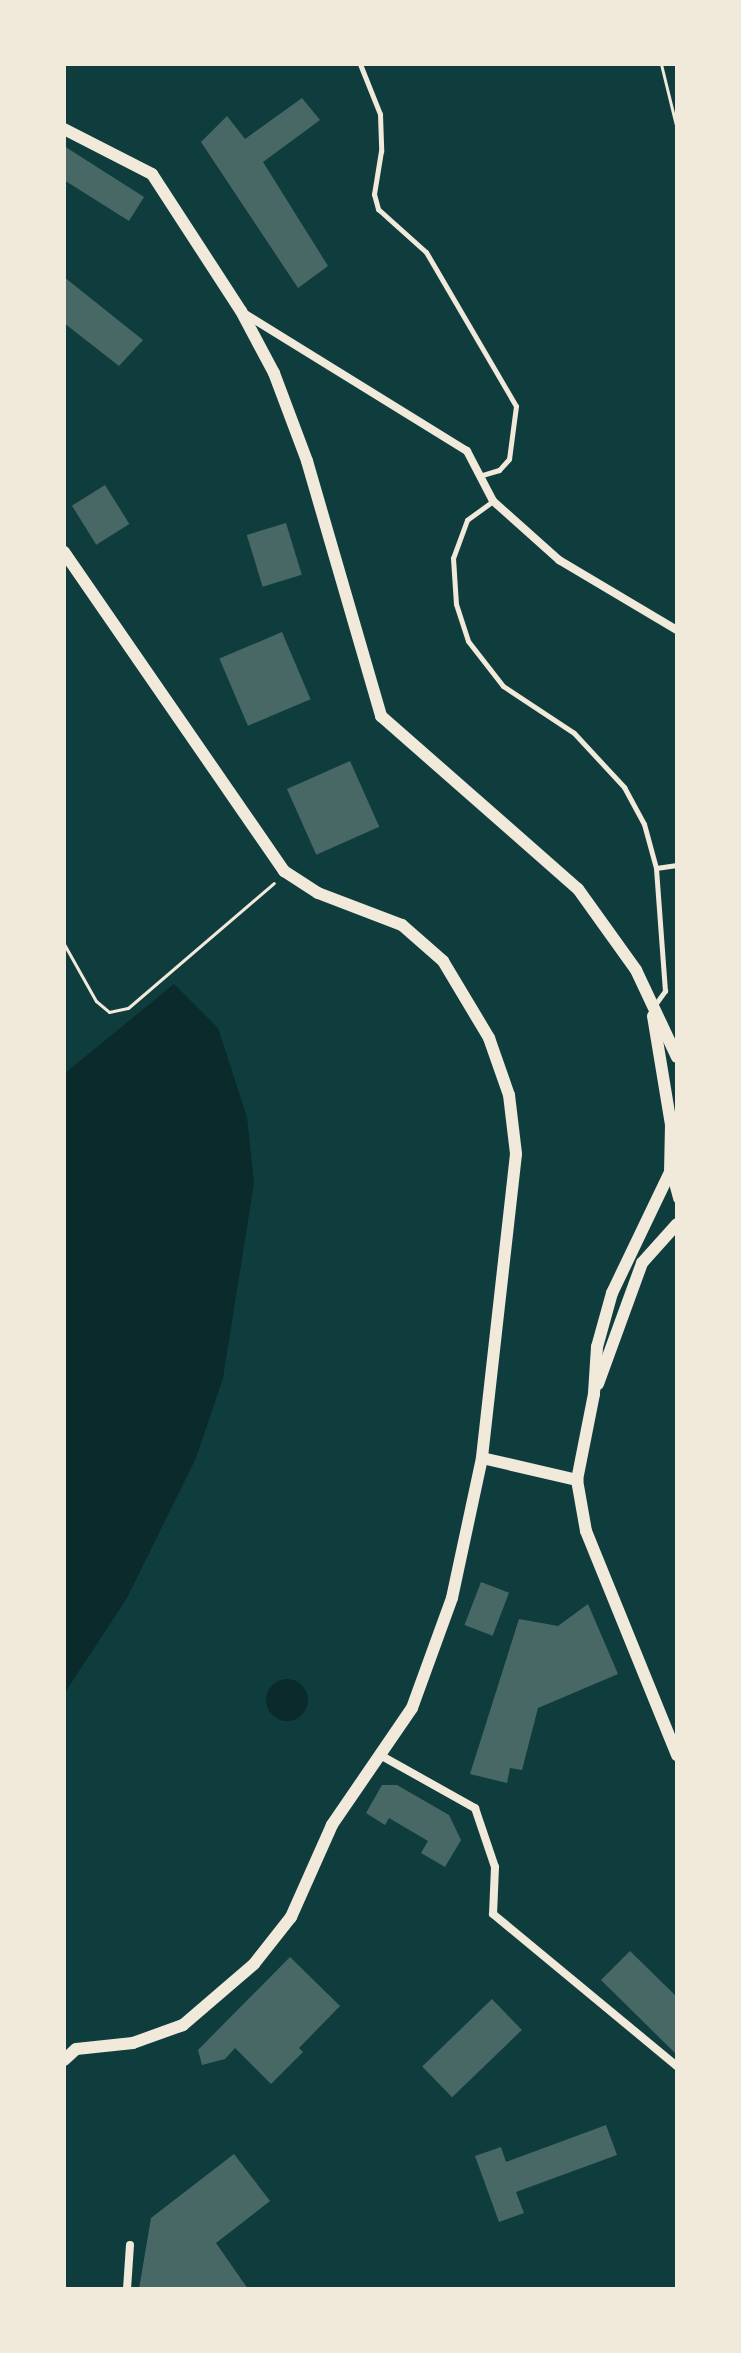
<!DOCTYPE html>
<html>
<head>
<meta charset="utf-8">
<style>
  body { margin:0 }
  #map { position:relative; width:741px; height:2353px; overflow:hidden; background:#0f3d3e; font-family:"Playfair Display",serif }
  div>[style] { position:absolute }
  .water>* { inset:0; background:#0a2a2b }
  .round { border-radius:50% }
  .building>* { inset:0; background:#486865; transform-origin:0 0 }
  .path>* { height:3px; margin:-1.5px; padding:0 1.5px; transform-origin:1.5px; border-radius:1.5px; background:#f1e9da }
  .service>* { height:5px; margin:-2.5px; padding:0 2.5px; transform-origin:2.5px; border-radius:2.5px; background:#f1e9da }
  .minor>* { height:8px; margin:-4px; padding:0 4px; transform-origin:4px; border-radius:4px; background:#f1e9da }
  .tertiary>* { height:12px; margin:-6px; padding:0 6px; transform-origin:6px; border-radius:6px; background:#f1e9da }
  span { translate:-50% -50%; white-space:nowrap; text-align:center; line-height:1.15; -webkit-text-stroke:6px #f1e9da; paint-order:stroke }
  .frame { position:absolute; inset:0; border:66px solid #f1e9da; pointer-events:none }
</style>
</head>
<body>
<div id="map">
  <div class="water">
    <div style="clip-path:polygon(174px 984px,218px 1028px,247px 1117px,254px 1183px,223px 1378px,196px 1458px,127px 1598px,64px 1694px,64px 1074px)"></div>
    <div class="round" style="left:266px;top:1679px;width:42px;height:42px"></div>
  </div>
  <div class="building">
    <div style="clip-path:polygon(302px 98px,320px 120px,263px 162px,328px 266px,298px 288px,201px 142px,227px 116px,245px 139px)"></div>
    <div style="clip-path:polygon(64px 146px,144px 197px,129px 221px,64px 180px)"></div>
    <div style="clip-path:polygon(64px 277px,143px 340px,119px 366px,64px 323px)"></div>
    <div style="left:105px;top:485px;width:46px;height:39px;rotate:58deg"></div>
    <div style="left:286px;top:523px;width:54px;height:41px;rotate:73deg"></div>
    <div style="left:282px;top:632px;width:73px;height:68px;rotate:67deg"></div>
    <div style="left:350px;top:761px;width:72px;height:69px;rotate:66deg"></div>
    <div style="left:481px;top:1582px;width:30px;height:46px;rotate:21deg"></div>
    <div style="clip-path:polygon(588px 1604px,618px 1674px,538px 1708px,522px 1770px,510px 1768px,507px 1783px,470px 1774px,519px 1619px,558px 1626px)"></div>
    <div style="clip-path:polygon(382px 1785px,397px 1785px,449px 1815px,461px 1840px,445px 1867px,421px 1853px,428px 1841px,389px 1818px,385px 1825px,366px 1813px)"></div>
    <div style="clip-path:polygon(630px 1951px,677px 1997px,677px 2055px,601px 1980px)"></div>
    <div style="clip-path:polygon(290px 1957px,340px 2006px,299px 2048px,303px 2052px,271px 2084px,235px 2048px,225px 2059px,202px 2065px,198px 2050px)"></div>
    <div style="left:492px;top:1999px;width:43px;height:97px;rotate:46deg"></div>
    <div style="clip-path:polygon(606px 2125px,617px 2155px,516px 2192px,524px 2213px,499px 2222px,475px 2156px,501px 2147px,506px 2162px)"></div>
    <div style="clip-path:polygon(234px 2154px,270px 2201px,216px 2243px,248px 2289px,139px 2289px,151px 2218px)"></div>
  </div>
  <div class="path">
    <div style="left:661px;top:64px;width:67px;rotate:76.2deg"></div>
    <div style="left:64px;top:944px;width:65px;rotate:60.7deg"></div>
    <div style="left:96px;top:1001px;width:17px;rotate:40deg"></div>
    <div style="left:109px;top:1012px;width:19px;rotate:-12deg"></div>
    <div style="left:128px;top:1008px;width:192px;rotate:-40.6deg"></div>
  </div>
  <div class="service">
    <div style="left:360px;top:64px;width:54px;rotate:68.2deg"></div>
    <div style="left:380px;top:114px;width:37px;rotate:88deg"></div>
    <div style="left:381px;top:151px;width:44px;rotate:99.2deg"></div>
    <div style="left:374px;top:194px;width:16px;rotate:75deg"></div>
    <div style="left:378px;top:209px;width:64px;rotate:41.9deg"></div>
    <div style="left:426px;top:252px;width:178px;rotate:59.7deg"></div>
    <div style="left:516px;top:406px;width:53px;rotate:97.5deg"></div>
    <div style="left:509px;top:459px;width:15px;rotate:132deg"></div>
    <div style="left:499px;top:470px;width:17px;rotate:163deg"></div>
    <div style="left:493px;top:501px;width:32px;rotate:144deg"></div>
    <div style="left:467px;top:520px;width:40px;rotate:110.2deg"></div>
    <div style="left:453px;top:558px;width:46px;rotate:86.3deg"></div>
    <div style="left:456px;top:604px;width:39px;rotate:72deg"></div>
    <div style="left:468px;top:641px;width:57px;rotate:52.1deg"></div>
    <div style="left:503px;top:686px;width:85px;rotate:33.5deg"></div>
    <div style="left:574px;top:733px;width:74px;rotate:47.2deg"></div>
    <div style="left:624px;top:787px;width:42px;rotate:61.6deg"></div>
    <div style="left:644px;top:824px;width:46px;rotate:74.7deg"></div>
    <div style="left:654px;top:1006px;width:19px;rotate:-54deg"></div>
    <div style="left:665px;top:991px;width:123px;rotate:-94.2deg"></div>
    <div style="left:656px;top:868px;width:21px;rotate:-8deg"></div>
  </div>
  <div class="minor">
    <div style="left:245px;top:314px;width:261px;rotate:31.7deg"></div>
    <div style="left:467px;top:451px;width:56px;rotate:62.5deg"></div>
    <div style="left:493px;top:501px;width:89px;rotate:41.8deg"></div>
    <div style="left:559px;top:560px;width:137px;rotate:30.7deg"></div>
    <div style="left:677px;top:1159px;width:15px;rotate:118deg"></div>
    <div style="left:670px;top:1172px;width:28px;rotate:75deg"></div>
    <div style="left:380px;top:1755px;width:109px;rotate:29.2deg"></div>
    <div style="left:475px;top:1808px;width:62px;rotate:71.3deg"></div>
    <div style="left:495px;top:1867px;width:47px;rotate:92.4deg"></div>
    <div style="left:493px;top:1914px;width:239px;rotate:39.6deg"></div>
    <div style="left:127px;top:2289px;width:44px;rotate:-86.1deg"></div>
  </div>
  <div class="tertiary">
    <div style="left:64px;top:129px;width:99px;rotate:27.1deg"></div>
    <div style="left:152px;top:174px;width:163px;rotate:57deg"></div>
    <div style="left:241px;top:311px;width:70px;rotate:62deg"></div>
    <div style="left:274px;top:373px;width:94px;rotate:69.4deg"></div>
    <div style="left:307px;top:461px;width:266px;rotate:73.8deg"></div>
    <div style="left:381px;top:716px;width:262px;rotate:41.3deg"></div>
    <div style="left:578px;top:889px;width:100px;rotate:54.4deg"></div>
    <div style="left:636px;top:970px;width:96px;rotate:64.8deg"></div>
    <div style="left:64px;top:552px;width:388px;rotate:55.4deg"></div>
    <div style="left:284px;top:871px;width:40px;rotate:32.9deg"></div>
    <div style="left:318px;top:893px;width:90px;rotate:20.9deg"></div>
    <div style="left:402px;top:925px;width:55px;rotate:41.3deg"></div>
    <div style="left:443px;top:961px;width:90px;rotate:59.1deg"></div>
    <div style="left:489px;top:1038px;width:60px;rotate:70.7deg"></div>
    <div style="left:509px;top:1095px;width:59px;rotate:83.2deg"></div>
    <div style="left:516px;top:1154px;width:306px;rotate:96.4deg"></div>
    <div style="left:482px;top:1458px;width:143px;rotate:102.1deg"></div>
    <div style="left:452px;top:1598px;width:117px;rotate:110deg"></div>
    <div style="left:412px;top:1708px;width:142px;rotate:124.4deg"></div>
    <div style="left:332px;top:1825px;width:101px;rotate:114deg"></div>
    <div style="left:291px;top:1917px;width:60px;rotate:128.2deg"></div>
    <div style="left:254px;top:1964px;width:94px;rotate:139.3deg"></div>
    <div style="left:183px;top:2025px;width:53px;rotate:160.2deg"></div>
    <div style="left:133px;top:2043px;width:57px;rotate:174deg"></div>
    <div style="left:76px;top:2049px;width:16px;rotate:137deg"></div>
    <div style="left:653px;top:1016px;width:110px;rotate:80.6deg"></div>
    <div style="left:671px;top:1125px;width:47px;rotate:91.2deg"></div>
    <div style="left:670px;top:1172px;width:134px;rotate:115.6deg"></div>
    <div style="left:612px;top:1293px;width:56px;rotate:105.5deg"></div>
    <div style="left:597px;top:1347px;width:47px;rotate:93.7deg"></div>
    <div style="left:594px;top:1394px;width:88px;rotate:101.2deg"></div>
    <div style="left:577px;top:1480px;width:52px;rotate:80deg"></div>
    <div style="left:586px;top:1531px;width:242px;rotate:67.9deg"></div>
    <div style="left:598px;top:1384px;width:129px;rotate:-70deg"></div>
    <div style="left:642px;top:1263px;width:52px;rotate:-48.1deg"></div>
    <div style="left:482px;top:1458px;width:98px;rotate:13deg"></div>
  </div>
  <div class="frame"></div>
</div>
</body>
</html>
